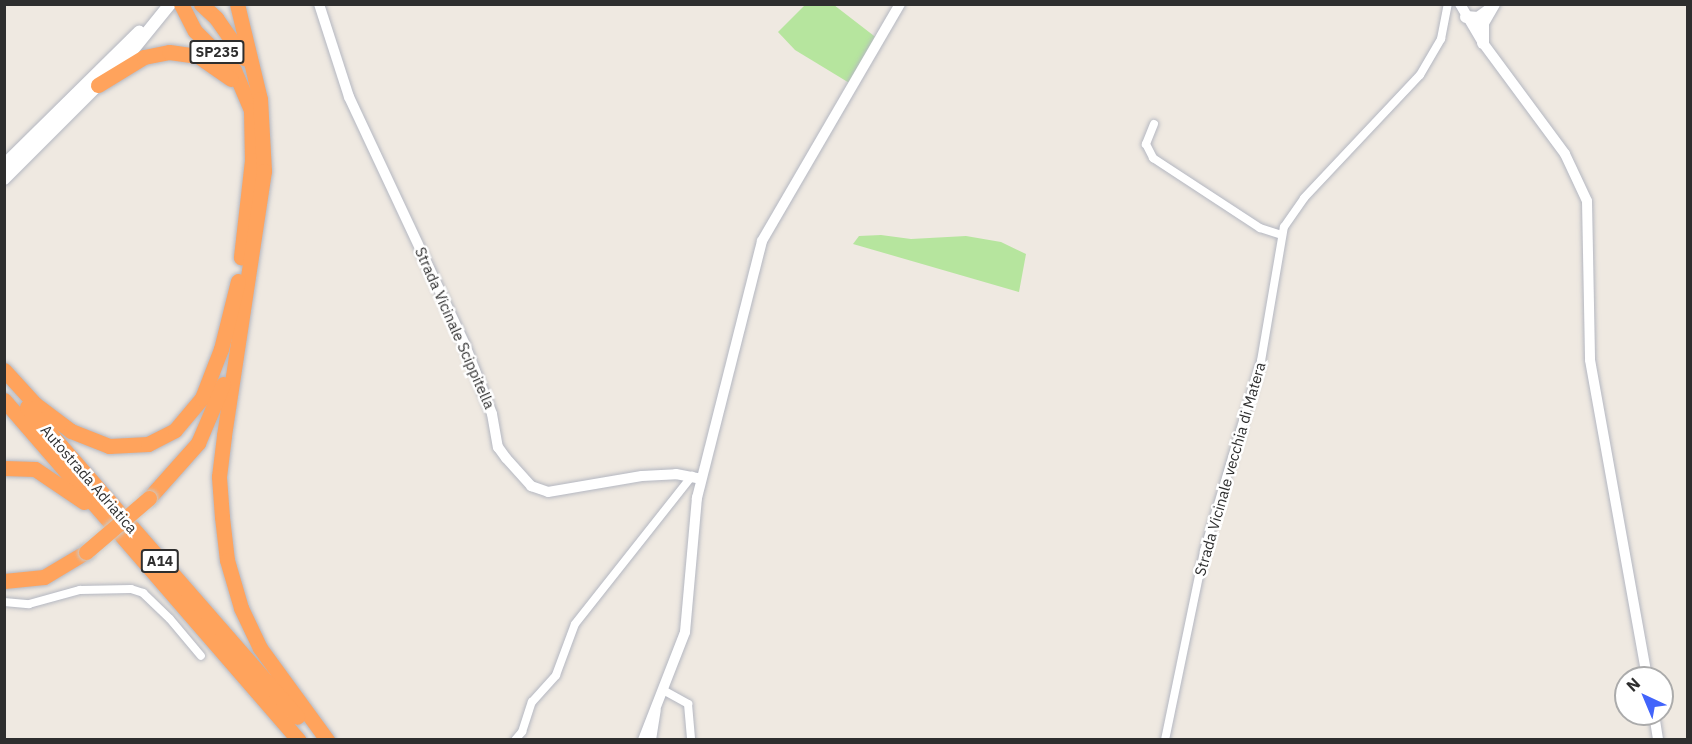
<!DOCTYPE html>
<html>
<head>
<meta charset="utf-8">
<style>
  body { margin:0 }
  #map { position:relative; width:1692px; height:744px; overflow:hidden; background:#efe9e1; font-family:"IBM Plex Sans",sans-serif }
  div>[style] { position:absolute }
  .green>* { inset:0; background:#b6e59e }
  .roads { filter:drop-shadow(0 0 2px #b4b7c1) drop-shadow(0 0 2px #b4b7c1) }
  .minor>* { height:8px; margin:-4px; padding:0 4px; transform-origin:4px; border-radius:4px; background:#fff }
  .tertiary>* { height:10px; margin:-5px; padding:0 5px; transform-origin:5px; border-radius:5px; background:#fff }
  .secondary>* { height:12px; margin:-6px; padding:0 6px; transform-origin:6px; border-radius:6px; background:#fff }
  .motorway>* { height:15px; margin:-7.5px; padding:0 7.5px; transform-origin:7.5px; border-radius:7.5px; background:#ffa35c }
  .bridges { filter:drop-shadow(0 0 2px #c9c9c9) drop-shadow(0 0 2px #c9c9c9) }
  .motorway-bridge>* { height:15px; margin:-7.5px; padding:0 7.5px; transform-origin:7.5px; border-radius:7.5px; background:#ffa35c }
  span { translate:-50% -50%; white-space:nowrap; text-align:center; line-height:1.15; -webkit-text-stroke:5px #fff; paint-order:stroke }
  .shield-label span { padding:2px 4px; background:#fff; border:2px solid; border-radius:4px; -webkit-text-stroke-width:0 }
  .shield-label { font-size:14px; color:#2e2e2e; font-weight:700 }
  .street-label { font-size:15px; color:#2e2e2e }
  .frame { position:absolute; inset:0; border:6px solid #2e2e2e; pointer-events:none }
  .north { position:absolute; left:1614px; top:666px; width:60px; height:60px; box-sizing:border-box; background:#fff; border:2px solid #ababab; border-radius:50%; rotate:316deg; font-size:16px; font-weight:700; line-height:24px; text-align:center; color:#2e2e2e }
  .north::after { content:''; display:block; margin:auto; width:21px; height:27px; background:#4264fb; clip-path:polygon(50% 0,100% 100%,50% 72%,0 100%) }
</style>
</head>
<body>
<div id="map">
  <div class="green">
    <div style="clip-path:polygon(805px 5px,834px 5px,878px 39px,851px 84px,795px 50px,778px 32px)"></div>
    <div style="clip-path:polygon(881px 235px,911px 239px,966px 236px,1001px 242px,1026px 254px,1019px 292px,853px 244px,859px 236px)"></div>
  </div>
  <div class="roads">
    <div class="minor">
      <div style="left:1154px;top:124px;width:22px;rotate:112deg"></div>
      <div style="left:1146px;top:144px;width:16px;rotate:63deg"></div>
      <div style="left:1153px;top:158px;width:128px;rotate:33.2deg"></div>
      <div style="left:1260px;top:228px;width:22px;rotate:18deg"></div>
      <div style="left:4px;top:602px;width:25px;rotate:5deg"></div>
      <div style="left:29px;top:604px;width:53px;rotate:-15.4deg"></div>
      <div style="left:80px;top:590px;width:51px;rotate:-1.1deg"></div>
      <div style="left:131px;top:589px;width:13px;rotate:18deg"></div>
      <div style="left:143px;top:593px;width:37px;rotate:44deg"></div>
      <div style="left:170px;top:619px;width:48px;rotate:50deg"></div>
      <div style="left:663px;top:690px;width:29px;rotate:29deg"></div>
      <div style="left:688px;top:704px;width:36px;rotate:85deg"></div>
      <div style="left:515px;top:740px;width:11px;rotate:-49deg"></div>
      <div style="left:522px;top:732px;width:32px;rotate:-72deg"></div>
      <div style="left:532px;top:702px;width:36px;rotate:-48deg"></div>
      <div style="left:556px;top:675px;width:54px;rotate:-69.6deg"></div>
      <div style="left:575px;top:624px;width:189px;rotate:-51.7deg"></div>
      <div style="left:652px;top:740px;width:30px;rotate:-81deg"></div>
      <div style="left:1165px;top:740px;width:193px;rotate:-78.3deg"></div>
      <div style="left:1204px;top:551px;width:198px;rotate:-73.3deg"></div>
      <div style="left:1261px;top:361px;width:136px;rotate:-80.3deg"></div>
      <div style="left:1284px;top:227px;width:35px;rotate:-55deg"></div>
      <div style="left:1304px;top:198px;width:169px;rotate:-46.7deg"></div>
      <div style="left:1420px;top:75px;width:42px;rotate:-59.7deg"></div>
      <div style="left:1441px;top:39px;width:36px;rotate:-79deg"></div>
    </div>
    <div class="tertiary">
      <div style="left:319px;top:4px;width:98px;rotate:72.1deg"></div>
      <div style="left:349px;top:97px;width:274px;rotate:64.9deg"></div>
      <div style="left:465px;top:345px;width:74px;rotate:68.6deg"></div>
      <div style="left:492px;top:414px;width:34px;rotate:80deg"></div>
      <div style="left:498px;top:447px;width:14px;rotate:54deg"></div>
      <div style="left:506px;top:458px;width:38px;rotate:48deg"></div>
      <div style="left:531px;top:486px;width:18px;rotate:19deg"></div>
      <div style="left:548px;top:492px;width:95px;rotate:-9.7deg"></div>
      <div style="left:642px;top:476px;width:34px;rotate:-3deg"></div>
      <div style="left:676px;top:474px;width:25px;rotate:11deg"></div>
      <div style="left:1460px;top:4px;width:45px;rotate:59.5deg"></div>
      <div style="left:1483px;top:43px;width:138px;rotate:53.5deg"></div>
      <div style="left:1565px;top:154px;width:52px;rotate:64.9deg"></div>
      <div style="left:1587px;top:201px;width:159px;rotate:88.9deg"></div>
      <div style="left:1590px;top:360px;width:323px;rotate:79.8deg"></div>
      <div style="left:1654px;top:714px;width:26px;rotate:81deg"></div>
      <div style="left:643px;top:740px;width:116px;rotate:-68.7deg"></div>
      <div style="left:685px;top:632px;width:135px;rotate:-84.9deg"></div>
      <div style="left:697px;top:498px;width:265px;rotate:-75.8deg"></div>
      <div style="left:762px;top:241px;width:274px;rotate:-59.8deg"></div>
    </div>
    <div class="secondary">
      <div style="left:1466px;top:17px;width:12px;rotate:5deg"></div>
      <div style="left:1478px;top:18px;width:14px;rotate:-36deg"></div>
      <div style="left:1483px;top:43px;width:20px;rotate:-90deg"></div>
      <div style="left:1483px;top:23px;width:22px;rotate:-60deg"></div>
      <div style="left:4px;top:165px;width:190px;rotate:-44.6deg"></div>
      <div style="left:4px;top:179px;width:181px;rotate:-45deg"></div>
      <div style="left:132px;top:51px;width:60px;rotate:-51deg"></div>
    </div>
    <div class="motorway">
      <div style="left:181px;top:4px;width:30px;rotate:63deg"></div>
      <div style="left:195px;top:31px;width:55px;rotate:45deg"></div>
      <div style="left:234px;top:70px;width:43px;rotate:67deg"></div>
      <div style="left:251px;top:110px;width:50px;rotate:88.9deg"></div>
      <div style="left:252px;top:160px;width:98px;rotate:96.5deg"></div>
      <div style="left:201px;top:4px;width:21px;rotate:43deg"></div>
      <div style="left:216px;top:18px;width:49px;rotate:55deg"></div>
      <div style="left:237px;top:4px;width:98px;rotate:76.4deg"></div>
      <div style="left:260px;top:99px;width:72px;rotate:86.8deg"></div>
      <div style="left:264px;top:171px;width:268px;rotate:98.6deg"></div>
      <div style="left:224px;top:436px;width:41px;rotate:97deg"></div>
      <div style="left:219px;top:477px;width:40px;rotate:85.7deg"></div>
      <div style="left:222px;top:517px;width:43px;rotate:83.4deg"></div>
      <div style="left:227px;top:560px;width:50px;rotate:73.7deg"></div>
      <div style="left:241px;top:608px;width:44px;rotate:64.6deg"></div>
      <div style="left:260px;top:648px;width:114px;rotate:53.9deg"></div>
      <div style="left:98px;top:85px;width:54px;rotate:-31.3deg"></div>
      <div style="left:144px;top:57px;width:25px;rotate:-11deg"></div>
      <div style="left:169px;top:52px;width:29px;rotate:8deg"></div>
      <div style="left:198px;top:56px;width:40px;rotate:34.9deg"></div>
      <div style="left:4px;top:370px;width:46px;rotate:47.6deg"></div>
      <div style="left:35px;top:404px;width:45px;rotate:36.9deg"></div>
      <div style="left:71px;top:431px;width:41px;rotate:21.5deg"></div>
      <div style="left:109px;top:446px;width:39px;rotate:-3deg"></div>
      <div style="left:148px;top:444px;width:30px;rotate:-27deg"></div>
      <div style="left:175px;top:430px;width:42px;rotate:-49.8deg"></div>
      <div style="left:202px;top:398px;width:53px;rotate:-68.8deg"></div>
      <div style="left:221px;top:349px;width:70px;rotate:-76deg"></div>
      <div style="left:4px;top:400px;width:450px;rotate:49.1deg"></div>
      <div style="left:27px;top:407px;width:411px;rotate:48.9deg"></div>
      <div style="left:4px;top:468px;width:31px;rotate:2deg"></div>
      <div style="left:35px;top:469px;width:59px;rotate:34deg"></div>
      <div style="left:149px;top:498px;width:74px;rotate:-48.3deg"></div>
      <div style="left:198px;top:443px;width:64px;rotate:-67deg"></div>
      <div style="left:4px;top:581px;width:40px;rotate:-5.7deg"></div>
      <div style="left:44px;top:577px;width:49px;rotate:-30.8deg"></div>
    </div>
  </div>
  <div class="bridges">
    <div class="motorway-bridge">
      <div style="left:86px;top:552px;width:83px;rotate:-40.6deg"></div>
    </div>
  </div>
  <div class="shield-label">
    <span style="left:217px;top:52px">SP235</span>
    <span style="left:160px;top:561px">A14</span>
  </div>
  <div class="street-label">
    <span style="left:455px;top:328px;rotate:66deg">Strada Vicinale Scippitella</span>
    <span style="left:1230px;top:469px;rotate:-74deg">Strada Vicinale vecchia di Matera</span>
    <span style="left:89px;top:479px;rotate:49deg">Autostrada Adriatica</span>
  </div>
  <div class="frame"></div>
  <div class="north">N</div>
</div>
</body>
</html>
